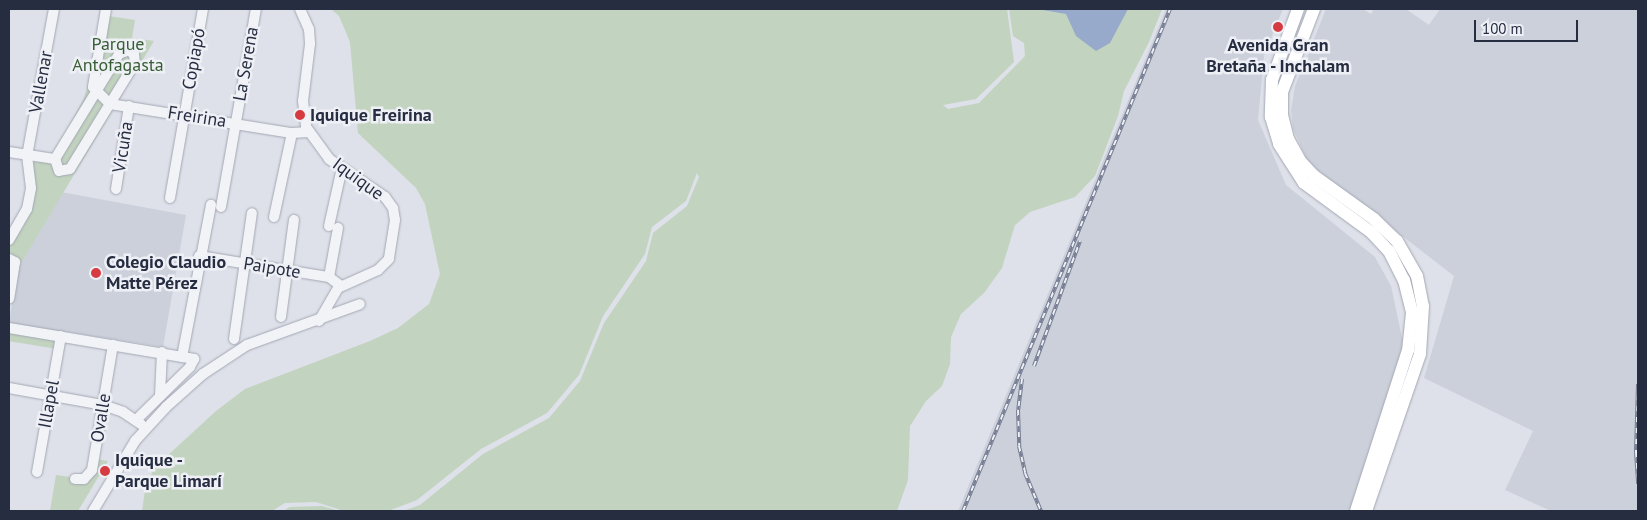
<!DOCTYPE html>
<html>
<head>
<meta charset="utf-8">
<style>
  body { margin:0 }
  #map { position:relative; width:1647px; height:520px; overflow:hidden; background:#dee1e9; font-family:"PT Sans",sans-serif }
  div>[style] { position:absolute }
  .built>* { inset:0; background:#ccd0db }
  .green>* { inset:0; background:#c2d3bf; transform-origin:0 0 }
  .water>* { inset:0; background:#97aacb }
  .roads { filter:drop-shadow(0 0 1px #a3a7b3) drop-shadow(0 0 1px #a3a7b3) }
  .minor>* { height:10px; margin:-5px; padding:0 5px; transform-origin:5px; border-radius:5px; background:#f1f3f7 }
  .major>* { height:12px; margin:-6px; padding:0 6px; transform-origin:6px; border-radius:6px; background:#fff }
  .rail>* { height:4px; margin-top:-2px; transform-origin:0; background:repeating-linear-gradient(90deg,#eef0f6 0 5.5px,#777e93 0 11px); box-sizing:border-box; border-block:1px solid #777e93 }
  .dots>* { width:14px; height:14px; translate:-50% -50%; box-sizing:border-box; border:2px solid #eef0f6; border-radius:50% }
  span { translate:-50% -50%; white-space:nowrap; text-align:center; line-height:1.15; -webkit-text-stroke:5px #eef0f6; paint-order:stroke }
  .park-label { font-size:18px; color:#365d33 }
  .poi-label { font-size:18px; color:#262d41; font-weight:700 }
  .left { translate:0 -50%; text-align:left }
  .street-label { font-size:18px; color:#262d41 }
  .frame { position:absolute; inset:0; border:10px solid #262d41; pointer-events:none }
  .scale { position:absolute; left:1474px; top:20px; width:104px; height:22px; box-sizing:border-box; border:2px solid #262d41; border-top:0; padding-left:6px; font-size:15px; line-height:18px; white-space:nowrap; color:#262d41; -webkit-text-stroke:4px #eef0f6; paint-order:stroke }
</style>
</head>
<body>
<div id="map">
  <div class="built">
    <div style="clip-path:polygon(1166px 9px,1283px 9px,1264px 56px,1258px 120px,1286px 185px,1375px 257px,1391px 286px,1404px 347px,1350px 511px,958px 511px)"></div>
    <div style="clip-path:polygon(1326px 9px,1363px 9px,1371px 14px,1374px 9px,1406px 9px,1429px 25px,1440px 9px,1638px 9px,1638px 511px,1551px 511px,1505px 490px,1533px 431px,1424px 378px,1454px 276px,1309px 164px,1293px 129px,1291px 110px,1295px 86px)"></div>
    <div style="clip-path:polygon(61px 192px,186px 215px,163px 347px,9px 323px,17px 270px)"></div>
  </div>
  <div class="green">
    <div style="clip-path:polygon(331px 9px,1007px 9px,1014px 62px,976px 99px,943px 105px,948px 109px,979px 103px,1025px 56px,1024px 43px,1013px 36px,1009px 9px,1162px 9px,1149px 42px,1124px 91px,1118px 116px,1095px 176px,1075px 197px,1030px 212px,1015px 225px,1002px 268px,984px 293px,961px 314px,951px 337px,950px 364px,942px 386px,926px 401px,910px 426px,908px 480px,897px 511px,403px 511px,420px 505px,483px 454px,549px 418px,580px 381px,604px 323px,646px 261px,653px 233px,687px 206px,699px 177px,697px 173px,686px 201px,652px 227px,645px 254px,603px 316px,579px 375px,547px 413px,481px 449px,417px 500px,388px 511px,344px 511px,316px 502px,285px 503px,272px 511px,142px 511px,145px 490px,154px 468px,216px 411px,245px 389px,370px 341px,398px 328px,429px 304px,440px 274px,425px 204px,416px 188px,358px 133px,350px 42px,339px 16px)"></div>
    <div style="clip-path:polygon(102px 15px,135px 20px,132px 38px,154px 41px,17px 270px,9px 308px,9px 237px,31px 188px,33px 162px,50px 162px,83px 100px,94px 67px)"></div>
    <div style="left:9px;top:323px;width:49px;height:18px;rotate:9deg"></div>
    <div style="clip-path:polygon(91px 458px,108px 461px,78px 511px,50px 511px,56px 475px,84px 479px)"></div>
    <div style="clip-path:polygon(322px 506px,339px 511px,283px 511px,290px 507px)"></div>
  </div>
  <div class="water">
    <div style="clip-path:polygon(1037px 9px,1128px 9px,1110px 43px,1096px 51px,1076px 36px,1066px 14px)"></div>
  </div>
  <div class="roads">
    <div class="minor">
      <div style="left:106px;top:9px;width:79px;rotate:99.5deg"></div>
      <div style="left:93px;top:87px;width:24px;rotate:45deg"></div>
      <div style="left:110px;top:104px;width:184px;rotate:9.1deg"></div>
      <div style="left:292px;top:133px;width:17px;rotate:-3deg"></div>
      <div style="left:300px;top:9px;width:22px;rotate:66deg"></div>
      <div style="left:309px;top:29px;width:15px;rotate:86deg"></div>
      <div style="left:310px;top:44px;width:57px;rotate:97deg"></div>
      <div style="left:303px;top:101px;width:26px;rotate:83deg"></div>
      <div style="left:306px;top:127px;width:39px;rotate:54deg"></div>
      <div style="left:329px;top:159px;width:68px;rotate:34.2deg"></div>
      <div style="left:385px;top:197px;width:14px;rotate:54deg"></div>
      <div style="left:393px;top:208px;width:12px;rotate:81deg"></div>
      <div style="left:395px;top:220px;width:39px;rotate:99deg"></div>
      <div style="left:389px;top:259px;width:16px;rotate:135deg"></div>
      <div style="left:378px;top:270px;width:44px;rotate:155.8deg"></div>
      <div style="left:338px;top:288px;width:38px;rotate:120deg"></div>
      <div style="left:128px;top:50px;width:7px;rotate:34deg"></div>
      <div style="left:134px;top:54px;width:9px;rotate:84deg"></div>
      <div style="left:135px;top:63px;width:124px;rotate:121.5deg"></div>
      <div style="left:70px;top:169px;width:11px;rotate:170deg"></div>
      <div style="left:59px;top:171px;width:13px;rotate:-108deg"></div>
      <div style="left:55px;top:159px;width:123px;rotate:-58.6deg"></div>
      <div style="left:119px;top:54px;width:10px;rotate:-24deg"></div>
      <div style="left:9px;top:152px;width:47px;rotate:8.7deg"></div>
      <div style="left:116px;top:189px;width:84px;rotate:-81.1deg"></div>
      <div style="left:170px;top:198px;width:192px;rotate:-80.1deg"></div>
      <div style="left:221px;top:207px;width:201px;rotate:-80deg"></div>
      <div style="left:274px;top:217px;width:86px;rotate:-77.9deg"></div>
      <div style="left:329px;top:226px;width:59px;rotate:-77.4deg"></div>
      <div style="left:9px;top:240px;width:36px;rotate:-60deg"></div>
      <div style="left:27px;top:209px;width:21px;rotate:-79deg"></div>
      <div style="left:31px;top:188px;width:32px;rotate:-97deg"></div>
      <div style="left:27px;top:156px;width:149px;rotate:-79.6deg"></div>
      <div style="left:199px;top:256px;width:132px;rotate:9.2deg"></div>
      <div style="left:329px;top:277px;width:15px;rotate:37deg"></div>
      <div style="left:9px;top:259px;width:7px;rotate:27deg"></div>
      <div style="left:15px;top:262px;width:37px;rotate:99deg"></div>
      <div style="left:329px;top:277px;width:50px;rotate:-79.6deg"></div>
      <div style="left:281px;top:317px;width:98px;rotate:-82.4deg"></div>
      <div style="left:9px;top:328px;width:188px;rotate:9.5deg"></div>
      <div style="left:194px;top:359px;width:9px;rotate:117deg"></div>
      <div style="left:190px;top:367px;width:76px;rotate:135.5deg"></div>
      <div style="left:234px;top:339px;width:127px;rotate:-81.9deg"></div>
      <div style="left:182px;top:357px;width:155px;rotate:-79.2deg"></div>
      <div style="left:9px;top:388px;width:96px;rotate:10.3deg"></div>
      <div style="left:103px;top:405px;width:21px;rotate:19deg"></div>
      <div style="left:123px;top:412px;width:22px;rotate:34deg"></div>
      <div style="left:160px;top:396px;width:44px;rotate:-87.4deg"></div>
      <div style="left:37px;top:472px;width:138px;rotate:-80deg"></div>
      <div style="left:75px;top:479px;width:9px"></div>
      <div style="left:84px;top:479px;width:12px;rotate:-48deg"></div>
      <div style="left:92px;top:470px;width:127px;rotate:-80.5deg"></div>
      <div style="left:93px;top:511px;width:82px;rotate:-59deg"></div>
      <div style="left:135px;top:441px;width:46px;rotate:-47.6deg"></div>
      <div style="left:166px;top:407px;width:50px;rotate:-41.7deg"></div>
      <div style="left:203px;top:374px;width:53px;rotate:-33.4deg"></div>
      <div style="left:247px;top:345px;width:120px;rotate:-19.9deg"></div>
    </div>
    <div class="major">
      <div style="left:1298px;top:9px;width:76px;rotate:110.1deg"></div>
      <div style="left:1272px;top:80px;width:37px;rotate:92deg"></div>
      <div style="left:1271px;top:117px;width:28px;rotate:73deg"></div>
      <div style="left:1279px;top:144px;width:46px;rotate:57.3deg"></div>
      <div style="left:1304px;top:183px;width:83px;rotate:36.2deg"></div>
      <div style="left:1371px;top:232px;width:26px;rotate:47deg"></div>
      <div style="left:1389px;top:251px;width:33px;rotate:63deg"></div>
      <div style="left:1404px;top:280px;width:34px;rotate:76deg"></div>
      <div style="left:1412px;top:313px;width:37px;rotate:96deg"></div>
      <div style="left:1408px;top:350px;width:169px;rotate:107.9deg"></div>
      <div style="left:1314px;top:9px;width:89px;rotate:111.1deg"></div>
      <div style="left:1282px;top:92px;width:23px;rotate:90deg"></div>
      <div style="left:1282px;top:115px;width:25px;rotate:76deg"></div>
      <div style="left:1288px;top:139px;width:26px;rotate:61deg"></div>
      <div style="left:1301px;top:162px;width:19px;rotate:47deg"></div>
      <div style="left:1314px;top:176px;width:74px;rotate:35.6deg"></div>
      <div style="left:1374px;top:219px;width:32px;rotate:44deg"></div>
      <div style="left:1397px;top:241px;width:40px;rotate:60.3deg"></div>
      <div style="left:1417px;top:276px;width:31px;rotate:79deg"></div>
      <div style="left:1423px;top:306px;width:48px;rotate:93.6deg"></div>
      <div style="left:1420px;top:354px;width:166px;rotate:109deg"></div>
    </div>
  </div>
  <div class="rail">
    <div style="left:1034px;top:366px;width:133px;rotate:-69.8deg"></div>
    <div style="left:1022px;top:379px;width:31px;rotate:97deg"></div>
    <div style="left:1018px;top:410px;width:36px;rotate:88deg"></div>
    <div style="left:1019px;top:446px;width:28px;rotate:77deg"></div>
    <div style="left:1025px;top:473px;width:41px;rotate:67.2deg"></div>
    <div style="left:1638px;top:384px;width:68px;rotate:91.7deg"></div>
    <div style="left:1636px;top:452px;width:32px;rotate:86deg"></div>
    <div style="left:963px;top:511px;width:543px;rotate:-67.59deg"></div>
  </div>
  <div class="dots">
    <div style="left:1278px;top:27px;background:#d63b41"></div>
    <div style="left:300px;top:115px;background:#d63b41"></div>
    <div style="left:96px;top:273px;background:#d63b41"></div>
    <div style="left:105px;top:471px;background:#d63b41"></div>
  </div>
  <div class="park-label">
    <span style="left:118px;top:55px">Parque<br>Antofagasta</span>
  </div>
  <div class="poi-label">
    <span style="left:1278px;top:56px">Avenida Gran<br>Bretaña - Inchalam</span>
    <span class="left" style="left:310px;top:115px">Iquique Freirina</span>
    <span class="left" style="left:106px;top:273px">Colegio Claudio<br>Matte Pérez</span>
    <span class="left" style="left:115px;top:471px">Iquique -<br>Parque Limarí</span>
  </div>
  <div class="street-label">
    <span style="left:194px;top:59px;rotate:-80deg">Copiapó</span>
    <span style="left:246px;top:64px;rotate:-80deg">La Serena</span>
    <span style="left:41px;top:82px;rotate:-80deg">Vallenar</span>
    <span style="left:197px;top:117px;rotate:9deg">Freirina</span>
    <span style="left:123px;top:147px;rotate:-81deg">Vicuña</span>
    <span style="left:358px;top:179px;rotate:36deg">Iquique</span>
    <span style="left:272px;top:268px;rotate:9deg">Paipote</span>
    <span style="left:49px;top:404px;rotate:-80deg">Illapel</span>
    <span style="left:101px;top:418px;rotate:-81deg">Ovalle</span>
  </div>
  <div class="frame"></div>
  <div class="scale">100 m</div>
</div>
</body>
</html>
